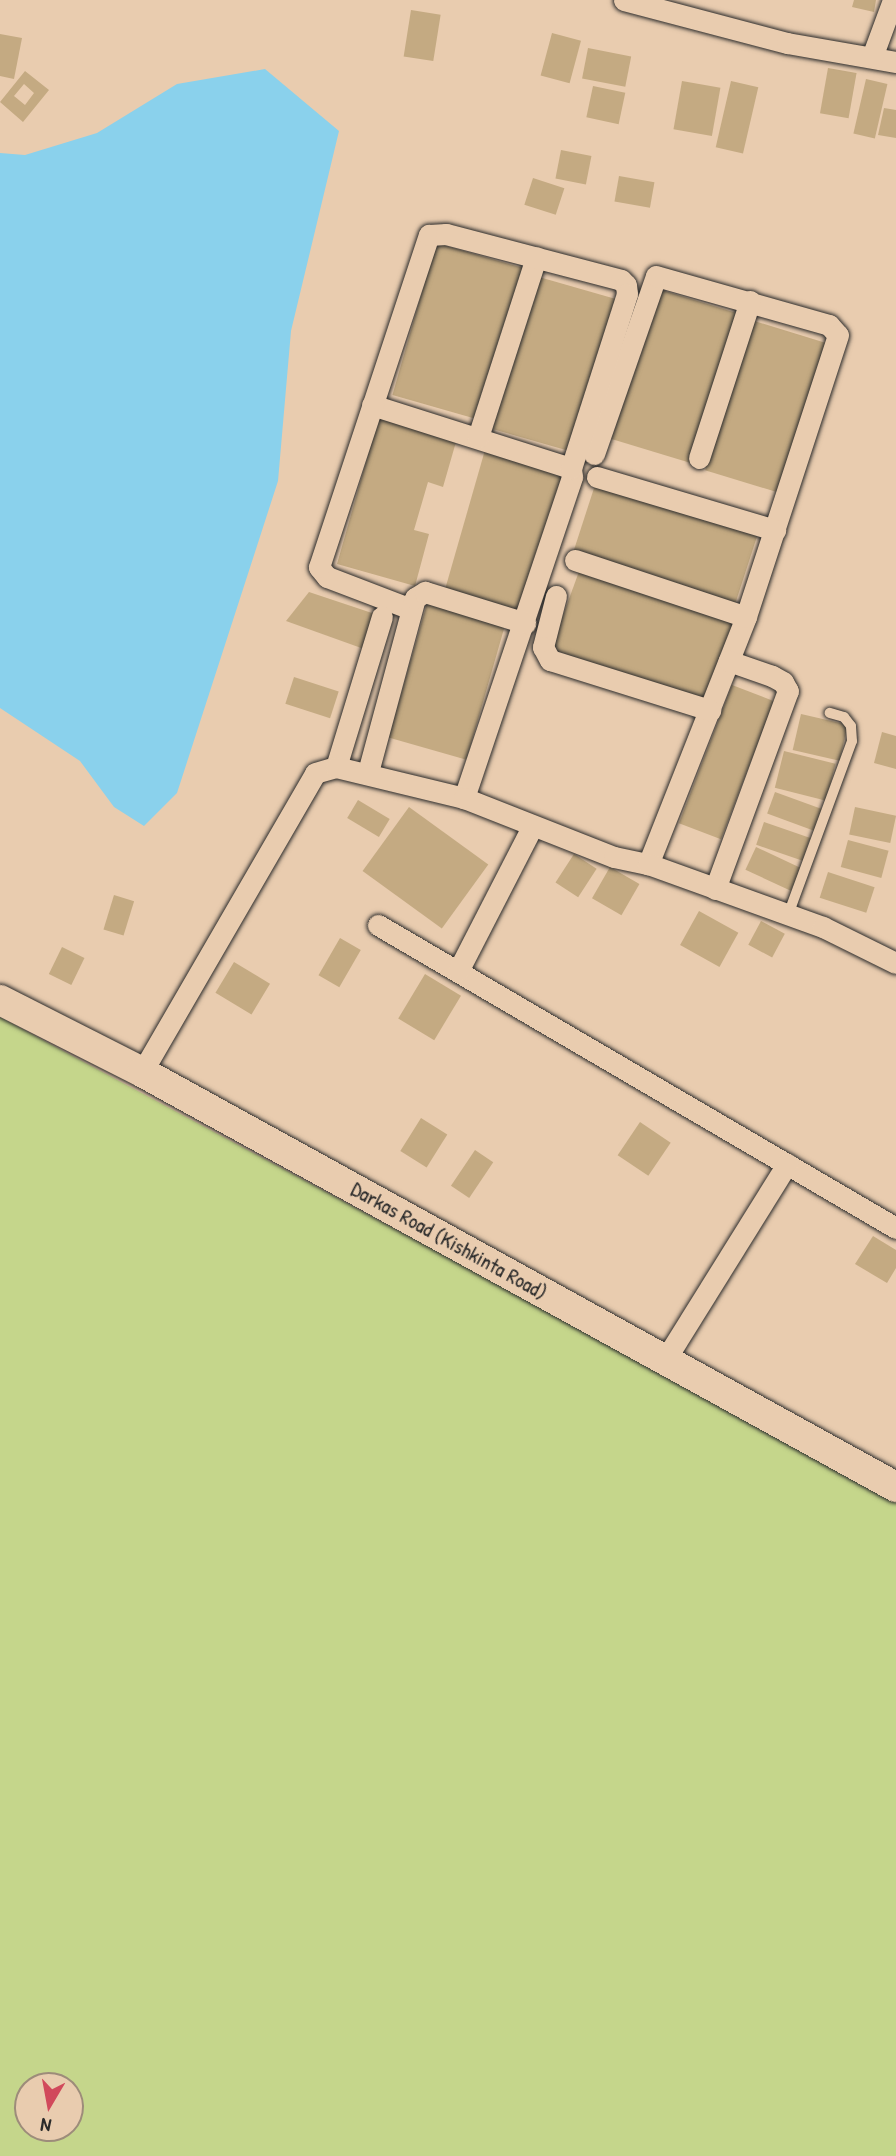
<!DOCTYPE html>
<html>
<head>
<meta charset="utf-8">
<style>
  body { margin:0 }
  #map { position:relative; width:896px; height:2156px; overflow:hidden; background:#e9ccaf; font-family:"Patrick Hand",sans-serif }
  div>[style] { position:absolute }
  .green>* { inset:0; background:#c5d68b }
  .water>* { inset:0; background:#8ad1ec }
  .building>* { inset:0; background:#c4aa82; transform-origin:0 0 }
  .roads { filter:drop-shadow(0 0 2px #2b2b2b) drop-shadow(0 0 2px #2b2b2b) }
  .service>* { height:10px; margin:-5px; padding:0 5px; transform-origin:5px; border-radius:5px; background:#e9ccaf }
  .minor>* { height:21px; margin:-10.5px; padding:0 10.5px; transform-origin:10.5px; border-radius:10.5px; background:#e9ccaf }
  .secondary>* { height:30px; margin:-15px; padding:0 15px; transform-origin:15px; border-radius:15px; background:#e9ccaf }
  span { translate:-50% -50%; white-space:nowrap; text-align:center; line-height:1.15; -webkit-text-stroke:6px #e9ccaf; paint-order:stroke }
  .street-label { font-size:21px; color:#2b2b2b }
  .north { position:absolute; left:14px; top:2072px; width:70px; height:70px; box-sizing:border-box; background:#e9ccaf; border:2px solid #9d8c7a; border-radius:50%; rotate:190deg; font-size:19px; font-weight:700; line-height:28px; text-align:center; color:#2b2b2b }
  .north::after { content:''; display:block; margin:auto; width:24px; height:32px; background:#d1495b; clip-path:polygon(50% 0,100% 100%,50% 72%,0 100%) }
</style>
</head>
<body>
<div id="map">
  <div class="green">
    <div style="clip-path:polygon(evenodd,0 1017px,896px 1498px,896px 2156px,0 2156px,0 1017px,28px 2086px,70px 2086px,70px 2128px,28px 2128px,28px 2086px)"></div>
  </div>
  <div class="water">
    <div style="clip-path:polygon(265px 69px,339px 131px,291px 331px,278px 481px,177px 793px,144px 826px,114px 807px,80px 761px,0 708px,0 153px,25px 155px,97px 133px,177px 84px)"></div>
  </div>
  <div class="building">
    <div style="clip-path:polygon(854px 0,876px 0,874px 12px,852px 7px)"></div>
    <div style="left:411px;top:10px;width:30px;height:47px;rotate:9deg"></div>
    <div style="left:552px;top:33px;width:30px;height:44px;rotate:15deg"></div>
    <div style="clip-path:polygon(0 34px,22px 38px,14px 79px,0 76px)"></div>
    <div style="left:588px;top:48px;width:44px;height:31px;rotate:11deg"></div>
    <div style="left:828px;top:68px;width:29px;height:46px;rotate:10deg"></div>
    <div style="clip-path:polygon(evenodd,25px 71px,49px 90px,23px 122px,0 102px,25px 71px,24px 84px,34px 93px,25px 105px,14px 96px,24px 84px)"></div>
    <div style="left:866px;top:79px;width:22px;height:56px;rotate:13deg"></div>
    <div style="left:682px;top:81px;width:39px;height:49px;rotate:10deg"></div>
    <div style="left:731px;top:81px;width:28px;height:68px;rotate:13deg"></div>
    <div style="left:593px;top:86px;width:33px;height:32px;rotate:12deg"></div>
    <div style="clip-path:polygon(884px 108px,896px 110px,896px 138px,878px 135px)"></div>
    <div style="left:561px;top:150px;width:31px;height:29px;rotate:11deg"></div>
    <div style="left:619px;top:176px;width:36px;height:26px;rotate:10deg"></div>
    <div style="left:533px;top:178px;width:33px;height:28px;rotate:18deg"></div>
    <div style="left:436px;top:243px;width:91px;height:158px;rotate:16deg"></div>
    <div style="left:532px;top:275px;width:89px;height:159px;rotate:16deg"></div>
    <div style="left:655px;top:288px;width:87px;height:157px;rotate:17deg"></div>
    <div style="left:751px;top:320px;width:86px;height:157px;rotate:17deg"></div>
    <div style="clip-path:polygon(380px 413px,458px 435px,443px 487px,428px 482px,414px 530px,429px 534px,415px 586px,337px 564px)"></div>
    <div style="left:485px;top:450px;width:85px;height:149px;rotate:16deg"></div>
    <div style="left:596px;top:482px;width:170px;height:79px;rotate:18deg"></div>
    <div style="left:581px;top:566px;width:163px;height:88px;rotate:20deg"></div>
    <div style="clip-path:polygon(309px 592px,375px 614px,364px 649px,286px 621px)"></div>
    <div style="left:428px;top:600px;width:81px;height:143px;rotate:16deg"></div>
    <div style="left:294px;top:677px;width:47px;height:28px;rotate:18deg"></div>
    <div style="left:732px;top:685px;width:45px;height:148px;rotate:21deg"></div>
    <div style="left:801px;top:714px;width:48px;height:37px;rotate:13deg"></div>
    <div style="clip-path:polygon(882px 732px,896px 736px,896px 769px,874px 763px)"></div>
    <div style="left:784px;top:751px;width:53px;height:38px;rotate:14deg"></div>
    <div style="left:775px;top:792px;width:52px;height:23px;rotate:20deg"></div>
    <div style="left:358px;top:800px;width:37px;height:21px;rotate:31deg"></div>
    <div style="left:409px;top:807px;width:98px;height:79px;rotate:36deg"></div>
    <div style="left:855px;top:807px;width:42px;height:28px;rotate:12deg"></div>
    <div style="left:764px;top:822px;width:49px;height:24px;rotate:19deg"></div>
    <div style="left:848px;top:840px;width:42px;height:28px;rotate:15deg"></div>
    <div style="left:756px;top:847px;width:50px;height:25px;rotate:25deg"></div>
    <div style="left:574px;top:854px;width:27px;height:34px;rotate:33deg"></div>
    <div style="left:610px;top:867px;width:34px;height:36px;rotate:30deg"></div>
    <div style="left:828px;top:872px;width:49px;height:27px;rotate:18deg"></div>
    <div style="left:114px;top:895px;width:21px;height:36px;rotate:17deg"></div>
    <div style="left:699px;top:911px;width:45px;height:39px;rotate:29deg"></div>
    <div style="left:761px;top:921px;width:27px;height:27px;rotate:28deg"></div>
    <div style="left:340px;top:938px;width:24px;height:43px;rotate:30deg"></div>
    <div style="left:62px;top:947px;width:25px;height:30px;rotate:26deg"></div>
    <div style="left:234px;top:962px;width:42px;height:36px;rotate:31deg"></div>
    <div style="left:425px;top:974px;width:42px;height:52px;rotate:31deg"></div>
    <div style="left:421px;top:1118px;width:31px;height:39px;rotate:32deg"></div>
    <div style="left:640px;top:1122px;width:37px;height:40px;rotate:34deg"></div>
    <div style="left:475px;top:1150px;width:22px;height:43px;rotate:34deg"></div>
    <div style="clip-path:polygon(873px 1236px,896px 1250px,896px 1268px,887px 1283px,855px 1264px)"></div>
  </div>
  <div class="roads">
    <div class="service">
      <div style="left:788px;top:915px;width:185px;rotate:-69.8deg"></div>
      <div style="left:852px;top:741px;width:15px;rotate:-94deg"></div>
      <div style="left:851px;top:726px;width:11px;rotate:-128deg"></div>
      <div style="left:844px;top:717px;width:15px;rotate:-164deg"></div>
    </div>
    <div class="minor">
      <div style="left:624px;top:0;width:169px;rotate:14.8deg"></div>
      <div style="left:787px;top:43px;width:111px;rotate:9.9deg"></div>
      <div style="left:872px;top:57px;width:61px;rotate:-69.8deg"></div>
      <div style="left:372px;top:405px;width:209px;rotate:17.6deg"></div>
      <div style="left:571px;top:468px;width:9px;rotate:84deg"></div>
      <div style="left:572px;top:477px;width:339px;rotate:108.6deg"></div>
      <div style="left:478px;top:437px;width:189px;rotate:-72.1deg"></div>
      <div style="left:594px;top:454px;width:188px;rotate:-70.8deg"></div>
      <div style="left:656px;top:276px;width:180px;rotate:15.8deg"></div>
      <div style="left:829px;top:325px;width:13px;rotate:48deg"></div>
      <div style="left:838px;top:335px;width:297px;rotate:108.1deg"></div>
      <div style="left:746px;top:617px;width:266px;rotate:111.6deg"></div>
      <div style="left:699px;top:458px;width:165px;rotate:-72deg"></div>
      <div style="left:597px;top:477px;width:186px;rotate:16.6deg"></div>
      <div style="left:575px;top:560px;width:180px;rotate:18.4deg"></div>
      <div style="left:556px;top:596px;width:53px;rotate:104.3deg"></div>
      <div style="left:543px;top:647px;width:15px;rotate:62deg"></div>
      <div style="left:550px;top:660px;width:168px;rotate:17.4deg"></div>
      <div style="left:411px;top:609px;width:90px;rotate:-159.1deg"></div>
      <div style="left:327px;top:577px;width:13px;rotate:-129deg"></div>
      <div style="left:319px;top:567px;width:350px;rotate:-71.7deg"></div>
      <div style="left:429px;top:235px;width:17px;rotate:-3deg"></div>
      <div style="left:446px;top:234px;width:181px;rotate:14.7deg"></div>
      <div style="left:621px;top:280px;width:7px;rotate:45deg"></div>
      <div style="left:626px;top:285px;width:9px;rotate:84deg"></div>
      <div style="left:627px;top:294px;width:183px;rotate:107.8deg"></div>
      <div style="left:336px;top:767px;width:157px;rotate:-73deg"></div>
      <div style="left:368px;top:772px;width:180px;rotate:-74.9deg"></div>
      <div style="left:415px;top:598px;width:12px;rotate:-31deg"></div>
      <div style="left:425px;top:592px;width:105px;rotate:17.2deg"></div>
      <div style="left:715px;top:889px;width:211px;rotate:-69.8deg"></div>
      <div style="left:788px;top:691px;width:10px;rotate:-119deg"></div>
      <div style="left:783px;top:682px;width:13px;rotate:-151deg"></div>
      <div style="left:772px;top:676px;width:46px;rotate:-160.8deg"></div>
      <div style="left:378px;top:925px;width:600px;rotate:30.33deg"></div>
      <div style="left:458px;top:971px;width:162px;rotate:-62.8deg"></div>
      <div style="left:142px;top:1072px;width:345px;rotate:-59.9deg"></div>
      <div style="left:315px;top:773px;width:22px;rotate:-16deg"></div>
      <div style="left:336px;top:767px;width:132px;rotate:13.6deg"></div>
      <div style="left:464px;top:798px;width:161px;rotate:21.5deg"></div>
      <div style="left:614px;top:857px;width:35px;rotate:12deg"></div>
      <div style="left:648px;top:864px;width:186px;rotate:19.8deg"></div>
      <div style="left:823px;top:927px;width:81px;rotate:26.3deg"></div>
      <div style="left:665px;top:1360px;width:231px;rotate:-58.1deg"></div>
    </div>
    <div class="secondary">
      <div style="left:0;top:1000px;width:159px;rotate:26.9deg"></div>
      <div style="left:142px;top:1072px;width:861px;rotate:28.83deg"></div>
    </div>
  </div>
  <div class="street-label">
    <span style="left:449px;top:1241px;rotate:29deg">Darkas Road (Kishkinta Road)</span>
  </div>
  <div class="north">N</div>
</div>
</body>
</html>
